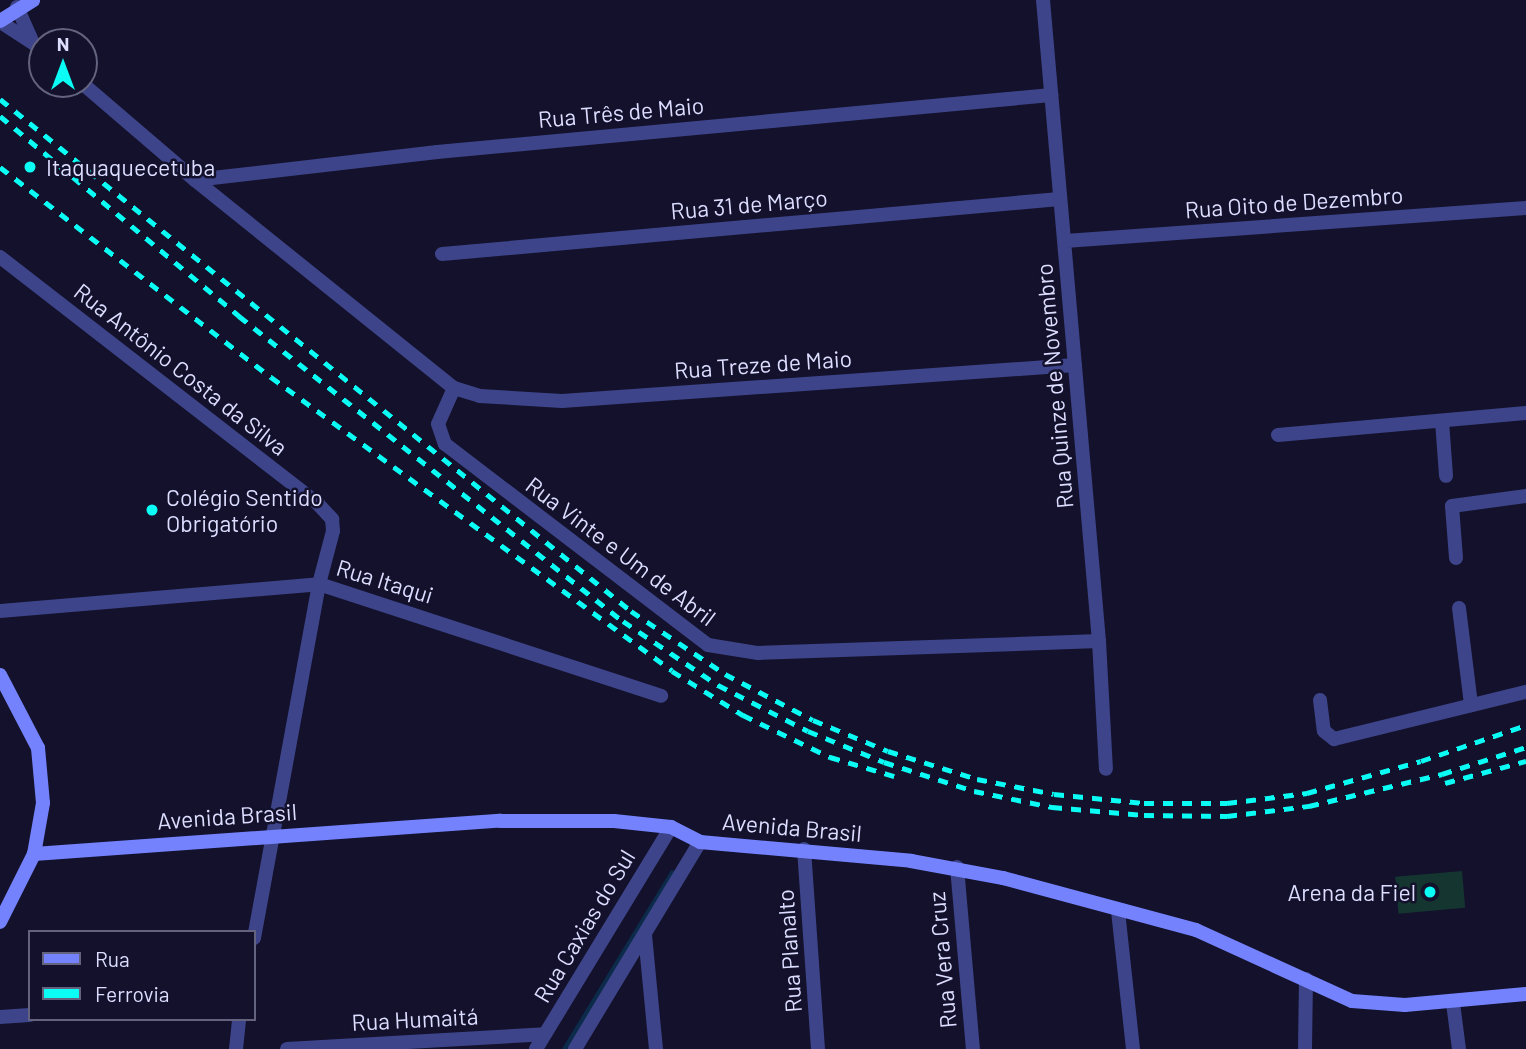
<!DOCTYPE html>
<html>
<head>
<meta charset="utf-8">
<style>
  body { margin:0 }
  #map { position:relative; width:1526px; height:1049px; overflow:hidden; background:#13112b; font-family:Barlow,sans-serif }
  div>[style] { position:absolute }
  .green>* { inset:0; background:#153530; transform-origin:0 0 }
  .stream>* { height:5px; margin:-2.5px; padding:0 2.5px; transform-origin:2.5px; border-radius:2.5px; background:#0c2b4a }
  .street>* { height:14px; margin:-7px; padding:0 7px; transform-origin:7px; border-radius:7px; background:#3d4489 }
  .secondary>* { height:14px; margin:-7px; padding:0 7px; transform-origin:7px; border-radius:7px; background:#7483fd }
  .rail>* { height:5px; margin-top:-2.5px; transform-origin:0; background:repeating-linear-gradient(90deg,#0bfcf4 0 10px,transparent 0 19px) }
  .dots>* { width:19px; height:19px; translate:-50% -50%; box-sizing:border-box; border:4px solid #13112b; border-radius:50% }
  span { translate:-50% -50%; white-space:nowrap; text-align:center; line-height:1.15; -webkit-text-stroke:5px #13112b; paint-order:stroke }
  .street-label { font-size:23px; color:#dcddff }
  .poi-label { font-size:23px; color:#dcddff }
  .left { translate:0 -50%; text-align:left }
  .right { translate:-100% -50%; text-align:right }
  .legend { position:absolute; left:28px; top:930px; width:228px; height:91px; box-sizing:border-box; background:#13112b; border:2px solid #636380; margin:0; padding:9px 12px; list-style:none; font-size:21px; color:#dcddff }
  .legend li { display:flex; align-items:center; gap:14px; height:35px }
  .legend b { width:35px; border:2px solid #636380 }
  .north { position:absolute; left:28px; top:28px; width:70px; height:70px; box-sizing:border-box; background:#13112b; border:2px solid #636380; border-radius:50%; rotate:0deg; font-size:19px; font-weight:700; line-height:28px; text-align:center; color:#dcddff }
  .north::after { content:''; display:block; margin:auto; width:24px; height:32px; background:#0bfcf4; clip-path:polygon(50% 0,100% 100%,50% 72%,0 100%) }
</style>
</head>
<body>
<div id="map">
  <div class="green">
    <div style="left:1462px;top:871px;width:37px;height:67px;rotate:85deg"></div>
  </div>
  <div class="stream">
    <div style="left:564px;top:1049px;width:207px;rotate:-58.6deg"></div>
  </div>
  <div class="street">
    <div style="left:1043px;top:0;width:643px;rotate:85.01deg"></div>
    <div style="left:1099px;top:641px;width:128px;rotate:86.9deg"></div>
    <div style="left:17px;top:7px;width:35px;rotate:66deg"></div>
    <div style="left:2px;top:23px;width:48px;rotate:33deg"></div>
    <div style="left:83px;top:84px;width:148px;rotate:40.6deg"></div>
    <div style="left:195px;top:180px;width:332px;rotate:38.8deg"></div>
    <div style="left:454px;top:388px;width:27px;rotate:17deg"></div>
    <div style="left:480px;top:396px;width:82px;rotate:3.5deg"></div>
    <div style="left:562px;top:401px;width:514px;rotate:-4.01deg"></div>
    <div style="left:195px;top:180px;width:244px;rotate:-6.6deg"></div>
    <div style="left:437px;top:152px;width:617px;rotate:-5.3deg"></div>
    <div style="left:1065px;top:241px;width:462px;rotate:-4.1deg"></div>
    <div style="left:442px;top:254px;width:620px;rotate:-5.09deg"></div>
    <div style="left:0;top:257px;width:403px;rotate:37.8deg"></div>
    <div style="left:318px;top:504px;width:21px;rotate:47deg"></div>
    <div style="left:332px;top:519px;width:12px;rotate:85deg"></div>
    <div style="left:333px;top:531px;width:55px;rotate:104.8deg"></div>
    <div style="left:319px;top:584px;width:360px;rotate:100.4deg"></div>
    <div style="left:454px;top:388px;width:39px;rotate:114deg"></div>
    <div style="left:438px;top:424px;width:21px;rotate:71deg"></div>
    <div style="left:445px;top:444px;width:331px;rotate:37.4deg"></div>
    <div style="left:708px;top:645px;width:51px;rotate:9.1deg"></div>
    <div style="left:758px;top:653px;width:341px;rotate:-2deg"></div>
    <div style="left:1442px;top:421px;width:55px;rotate:85.8deg"></div>
    <div style="left:1278px;top:435px;width:249px;rotate:-5.1deg"></div>
    <div style="left:1456px;top:558px;width:52px;rotate:-94.4deg"></div>
    <div style="left:1452px;top:506px;width:75px;rotate:-7.7deg"></div>
    <div style="left:1459px;top:608px;width:98px;rotate:82.9deg"></div>
    <div style="left:0;top:611px;width:320px;rotate:-4.8deg"></div>
    <div style="left:319px;top:584px;width:360px;rotate:18.1deg"></div>
    <div style="left:1320px;top:700px;width:31px;rotate:83deg"></div>
    <div style="left:1324px;top:731px;width:13px;rotate:39deg"></div>
    <div style="left:1334px;top:739px;width:198px;rotate:-13.8deg"></div>
    <div style="left:804px;top:849px;width:200px;rotate:86deg"></div>
    <div style="left:957px;top:867px;width:183px;rotate:85deg"></div>
    <div style="left:1118px;top:911px;width:139px;rotate:83.8deg"></div>
    <div style="left:645px;top:935px;width:115px;rotate:84.5deg"></div>
    <div style="left:1453px;top:1003px;width:46px;rotate:82.6deg"></div>
    <div style="left:0;top:1017px;width:30px;rotate:-4deg"></div>
    <div style="left:236px;top:1049px;width:30px;rotate:-84deg"></div>
    <div style="left:287px;top:1049px;width:258px;rotate:-3.3deg"></div>
    <div style="left:536px;top:1049px;width:260px;rotate:-58.7deg"></div>
    <div style="left:575px;top:1049px;width:242px;rotate:-58.9deg"></div>
    <div style="left:1305px;top:1049px;width:70px;rotate:-89.2deg"></div>
  </div>
  <div class="secondary">
    <div style="left:0;top:21px;width:39px;rotate:-32deg"></div>
    <div style="left:0;top:675px;width:82px;rotate:62.5deg"></div>
    <div style="left:38px;top:748px;width:55px;rotate:84.8deg"></div>
    <div style="left:43px;top:803px;width:52px;rotate:100deg"></div>
    <div style="left:34px;top:854px;width:76px;rotate:116.6deg"></div>
    <div style="left:34px;top:854px;width:467px;rotate:-4.1deg"></div>
    <div style="left:500px;top:821px;width:114px"></div>
    <div style="left:614px;top:821px;width:57px;rotate:6deg"></div>
    <div style="left:671px;top:827px;width:33px;rotate:27deg"></div>
    <div style="left:700px;top:842px;width:212px;rotate:5.1deg"></div>
    <div style="left:911px;top:861px;width:94px;rotate:10.5deg"></div>
    <div style="left:1003px;top:878px;width:200px;rotate:15.1deg"></div>
    <div style="left:1196px;top:930px;width:171px;rotate:24.5deg"></div>
    <div style="left:1352px;top:1001px;width:53px;rotate:4.3deg"></div>
    <div style="left:1405px;top:1005px;width:121px;rotate:-5.2deg"></div>
  </div>
  <div class="rail">
    <div style="left:0;top:99px;width:813px;rotate:39.06deg"></div>
    <div style="left:631px;top:611px;width:113px;rotate:33.8deg"></div>
    <div style="left:725px;top:674px;width:99px;rotate:27.6deg"></div>
    <div style="left:813px;top:720px;width:81px;rotate:22.5deg"></div>
    <div style="left:888px;top:751px;width:93px;rotate:17.5deg"></div>
    <div style="left:977px;top:779px;width:78px;rotate:11deg"></div>
    <div style="left:1054px;top:794px;width:90px;rotate:5.7deg"></div>
    <div style="left:1144px;top:803px;width:83px"></div>
    <div style="left:1227px;top:803px;width:81px;rotate:-7.1deg"></div>
    <div style="left:1307px;top:793px;width:118px;rotate:-15.7deg"></div>
    <div style="left:1421px;top:761px;width:111px;rotate:-18.9deg"></div>
    <div style="left:0;top:116px;width:312px;rotate:39.9deg"></div>
    <div style="left:239px;top:316px;width:490px;rotate:38.5deg"></div>
    <div style="left:623px;top:621px;width:115px;rotate:34deg"></div>
    <div style="left:718px;top:685px;width:101px;rotate:27.1deg"></div>
    <div style="left:808px;top:731px;width:82px;rotate:22.2deg"></div>
    <div style="left:884px;top:762px;width:95px;rotate:17.9deg"></div>
    <div style="left:974px;top:791px;width:80px;rotate:11.6deg"></div>
    <div style="left:1052px;top:807px;width:92px;rotate:5deg"></div>
    <div style="left:1144px;top:815px;width:83px;rotate:0.7deg"></div>
    <div style="left:1227px;top:816px;width:83px;rotate:-7deg"></div>
    <div style="left:1309px;top:806px;width:137px;rotate:-13.5deg"></div>
    <div style="left:1442px;top:774px;width:88px;rotate:-17.8deg"></div>
    <div style="left:0;top:167px;width:343px;rotate:37.8deg"></div>
    <div style="left:271px;top:377px;width:497px;rotate:36.2deg"></div>
    <div style="left:672px;top:671px;width:84px;rotate:31.8deg"></div>
    <div style="left:743px;top:715px;width:97px;rotate:25.8deg"></div>
    <div style="left:830px;top:757px;width:67px;rotate:16.5deg"></div>
    <div style="left:1445px;top:783px;width:84px;rotate:-15.2deg"></div>
  </div>
  <div class="dots">
    <div style="left:30px;top:167px;background:#0bfcf4"></div>
    <div style="left:152px;top:510px;background:#0bfcf4"></div>
    <div style="left:1430px;top:892px;background:#0bfcf4"></div>
  </div>
  <div class="street-label">
    <span style="left:621px;top:112px;rotate:-5deg">Rua Três de Maio</span>
    <span style="left:1294px;top:202px;rotate:-4deg">Rua Oito de Dezembro</span>
    <span style="left:749px;top:204px;rotate:-5deg">Rua 31 de Março</span>
    <span style="left:763px;top:364px;rotate:-4deg">Rua Treze de Maio</span>
    <span style="left:181px;top:369px;rotate:38deg">Rua Antônio Costa da Silva</span>
    <span style="left:1054px;top:386px;rotate:-95deg">Rua Quinze de Novembro</span>
    <span style="left:621px;top:551px;rotate:37deg">Rua Vinte e Um de Abril</span>
    <span style="left:385px;top:581px;rotate:17deg">Rua Itaqui</span>
    <span style="left:227px;top:816px;rotate:-4deg">Avenida Brasil</span>
    <span style="left:792px;top:827px;rotate:5deg">Avenida Brasil</span>
    <span style="left:584px;top:926px;rotate:-59deg">Rua Caxias do Sul</span>
    <span style="left:789px;top:951px;rotate:-94deg">Rua Planalto</span>
    <span style="left:942px;top:960px;rotate:-95deg">Rua Vera Cruz</span>
    <span style="left:415px;top:1019px;rotate:-3deg">Rua Humaitá</span>
  </div>
  <div class="poi-label">
    <span class="left" style="left:46px;top:167px">Itaquaquecetuba</span>
    <span class="left" style="left:166px;top:510px">Colégio Sentido<br>Obrigatório</span>
    <span class="right" style="left:1416px;top:892px">Arena da Fiel</span>
  </div>
  <ul class="legend">
  <li><b style="height:9px;background:#7483fd"></b>Rua</li>
  <li><b style="height:9px;background:#0bfcf4"></b>Ferrovia</li>
  </ul>
  <div class="north">N</div>
</div>
</body>
</html>
